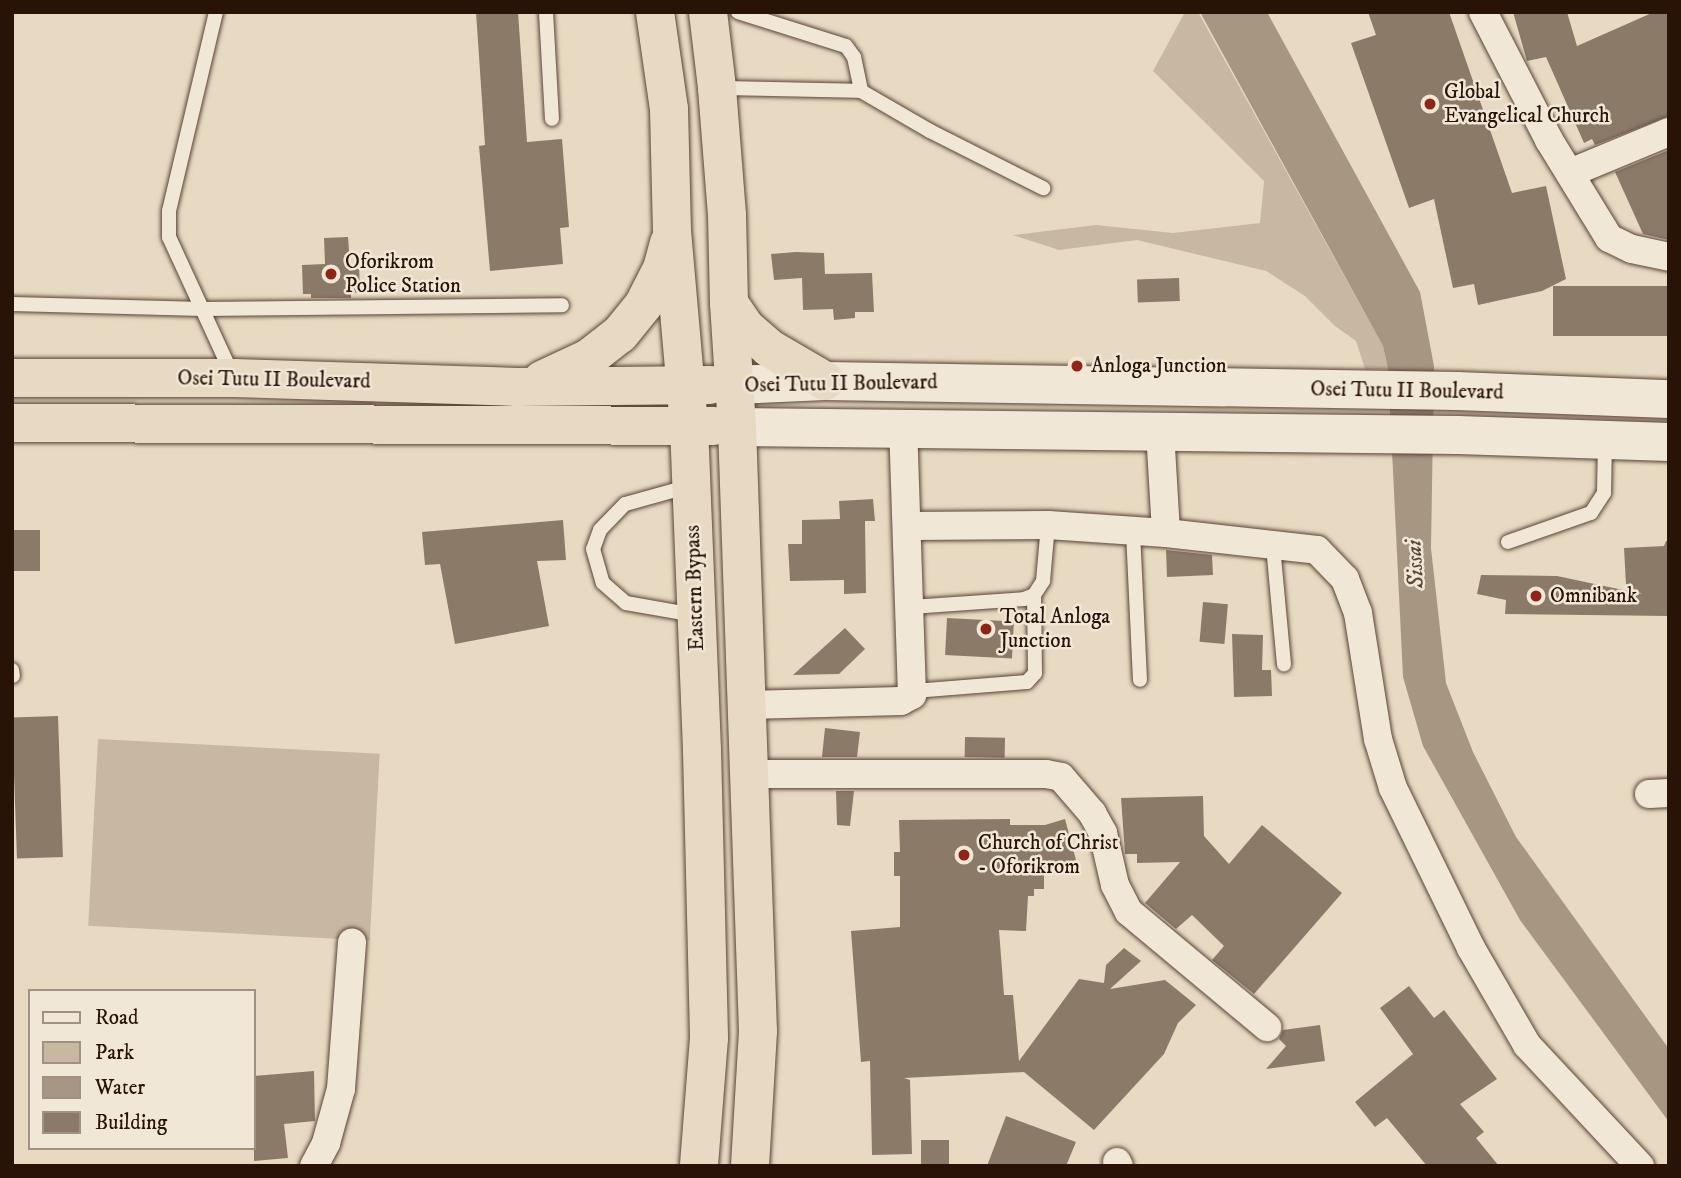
<!DOCTYPE html>
<html>
<head>
<meta charset="utf-8">
<style>
  body { margin:0 }
  #map { position:relative; width:1681px; height:1178px; overflow:hidden; background:#e8dac2; font-family:"IM FELL DW Pica",serif }
  div>[style] { position:absolute }
  .green>* { inset:0; background:#c8b8a2; transform-origin:0 0 }
  .water>* { inset:0; background:#a79682 }
  .building>* { inset:0; background:#8c7a68; transform-origin:0 0 }
  .roads { filter:drop-shadow(0 0 2px #594435) drop-shadow(0 0 2px #594435) }
  .lane>* { height:14px; margin:-7px; padding:0 7px; transform-origin:7px; border-radius:7px; background:#f0e7d7 }
  .street>* { height:28px; margin:-14px; padding:0 14px; transform-origin:14px; border-radius:14px; background:#f0e7d7 }
  .secondary>* { height:38px; margin:-19px; padding:0 19px; transform-origin:19px; border-radius:19px; background:#f0e7d7 }
  .highway>* { height:38px; margin:-19px; padding:0 19px; transform-origin:19px; border-radius:19px; background:#e8dac2 }
  .dots>* { width:19px; height:19px; translate:-50% -50%; box-sizing:border-box; border:4px solid #f0e7d7; border-radius:50% }
  span { translate:-50% -50%; white-space:nowrap; text-align:center; line-height:1.15; -webkit-text-stroke:5px #f0e7d7; paint-order:stroke }
  .poi-label { font-size:21px; color:#291206 }
  .left { translate:0 -50%; text-align:left }
  .street-label { font-size:21px; color:#291206 }
  .water-label { font-size:23px; color:#5b4738; font-style:italic }
  .frame { position:absolute; inset:0; border:14px solid #291206; pointer-events:none }
  .legend { position:absolute; left:28px; top:989px; width:228px; height:161px; box-sizing:border-box; background:#f0e7d7; border:2px solid #a09283; margin:0; padding:9px 12px; list-style:none; font-size:21px; color:#291206 }
  .legend li { display:flex; align-items:center; gap:14px; height:35px }
  .legend b { width:35px; border:2px solid #a09283 }
</style>
</head>
<body>
<div id="map">
  <div class="green">
    <div style="clip-path:polygon(1185px 12px,1198px 12px,1383px 346px,1388px 369px,1365px 369px,1356px 341px,1335px 326px,1305px 296px,1266px 271px,1137px 240px,1059px 250px,1013px 235px,1096px 225px,1173px 233px,1260px 223px,1264px 181px,1153px 71px)"></div>
    <div style="left:98px;top:739px;width:282px;height:187px;rotate:3deg"></div>
  </div>
  <div class="water">
    <div style="clip-path:polygon(1200px 12px,1267px 12px,1420px 292px,1434px 366px,1431px 548px,1446px 683px,1473px 752px,1516px 837px,1669px 1049px,1669px 1122px,1520px 920px,1423px 746px,1403px 677px,1388px 369px,1383px 346px)"></div>
  </div>
  <div class="building">
    <div style="clip-path:polygon(476px 12px,518px 12px,527px 142px,562px 139px,569px 227px,560px 228px,563px 264px,490px 271px,479px 146px,485px 145px)"></div>
    <div style="clip-path:polygon(1368px 12px,1449px 12px,1512px 193px,1546px 186px,1566px 279px,1542px 291px,1478px 305px,1474px 284px,1453px 288px,1434px 199px,1409px 208px,1351px 43px,1376px 35px)"></div>
    <div style="clip-path:polygon(1513px 12px,1567px 12px,1577px 46px,1654px 12px,1669px 12px,1669px 116px,1595px 145px,1592px 139px,1584px 143px,1546px 57px,1527px 61px)"></div>
    <div style="clip-path:polygon(1669px 150px,1669px 240px,1643px 234px,1615px 172px)"></div>
    <div style="clip-path:polygon(348px 237px,350px 265px,359px 265px,360px 292px,351px 293px,351px 298px,311px 298px,311px 294px,303px 294px,302px 265px,325px 264px,324px 238px)"></div>
    <div style="clip-path:polygon(796px 252px,824px 253px,825px 274px,872px 273px,874px 312px,855px 312px,855px 318px,834px 320px,833px 309px,803px 310px,802px 278px,774px 280px,771px 254px)"></div>
    <div style="left:1179px;top:278px;width:23px;height:42px;rotate:88deg"></div>
    <div style="left:1669px;top:286px;width:50px;height:116px;rotate:90deg"></div>
    <div style="clip-path:polygon(873px 499px,875px 521px,865px 521px,866px 593px,844px 594px,844px 580px,790px 581px,788px 544px,802px 544px,802px 520px,840px 519px,839px 501px)"></div>
    <div style="clip-path:polygon(563px 520px,566px 560px,537px 561px,549px 626px,455px 644px,440px 564px,425px 565px,422px 532px)"></div>
    <div style="left:12px;top:530px;width:28px;height:41px"></div>
    <div style="clip-path:polygon(1666px 541px,1669px 541px,1669px 616px,1505px 614px,1506px 600px,1477px 594px,1481px 575px,1557px 576px,1642px 594px,1626px 585px,1624px 548px,1664px 546px)"></div>
    <div style="clip-path:polygon(1166px 550px,1212px 555px,1213px 575px,1167px 577px)"></div>
    <div style="left:1203px;top:602px;width:25px;height:40px;rotate:5deg"></div>
    <div style="left:947px;top:618px;width:67px;height:37px;rotate:3deg"></div>
    <div style="clip-path:polygon(845px 628px,865px 649px,839px 674px,793px 675px)"></div>
    <div style="clip-path:polygon(1232px 634px,1263px 635px,1262px 670px,1271px 670px,1272px 696px,1234px 697px)"></div>
    <div style="left:58px;top:716px;width:141px;height:46px;rotate:88deg"></div>
    <div style="clip-path:polygon(825px 728px,860px 732px,857px 757px,822px 757px)"></div>
    <div style="left:965px;top:737px;width:40px;height:20px;rotate:1deg"></div>
    <div style="clip-path:polygon(836px 791px,854px 791px,850px 826px,837px 825px)"></div>
    <div style="clip-path:polygon(1203px 796px,1204px 836px,1229px 864px,1262px 825px,1342px 893px,1254px 994px,1212px 960px,1224px 946px,1192px 915px,1176px 929px,1145px 903px,1180px 862px,1137px 863px,1137px 854px,1125px 854px,1121px 798px)"></div>
    <div style="clip-path:polygon(1010px 819px,1010px 825px,1045px 825px,1065px 819px,1076px 860px,1044px 868px,1044px 889px,1034px 889px,1034px 896px,1028px 896px,1026px 931px,999px 930px,1004px 995px,1013px 995px,1019px 1061px,1079px 979px,1104px 983px,1106px 965px,1124px 948px,1141px 961px,1110px 989px,1165px 980px,1196px 1005px,1178px 1023px,1164px 1054px,1094px 1130px,1024px 1072px,904px 1078px,910px 1080px,912px 1154px,872px 1155px,870px 1061px,861px 1062px,851px 931px,900px 927px,900px 876px,894px 876px,894px 852px,900px 852px,899px 820px)"></div>
    <div style="clip-path:polygon(1409px 986px,1434px 1018px,1444px 1010px,1497px 1079px,1460px 1104px,1484px 1132px,1476px 1138px,1499px 1166px,1427px 1166px,1387px 1118px,1375px 1127px,1355px 1102px,1413px 1054px,1380px 1008px)"></div>
    <div style="clip-path:polygon(1320px 1025px,1325px 1061px,1266px 1069px,1286px 1046px,1279px 1039px,1283px 1030px)"></div>
    <div style="clip-path:polygon(314px 1071px,315px 1121px,284px 1124px,288px 1158px,254px 1161px,254px 1076px)"></div>
    <div style="clip-path:polygon(1006px 1116px,1076px 1142px,1066px 1166px,987px 1166px)"></div>
    <div style="left:949px;top:1140px;width:26px;height:28px;rotate:90deg"></div>
  </div>
  <div class="roads">
    <div class="lane">
      <div style="left:216px;top:12px;width:204px;rotate:103.3deg"></div>
      <div style="left:169px;top:211px;width:26px;rotate:90deg"></div>
      <div style="left:169px;top:237px;width:153px;rotate:65.3deg"></div>
      <div style="left:546px;top:12px;width:107px;rotate:86.8deg"></div>
      <div style="left:738px;top:12px;width:113px;rotate:17.5deg"></div>
      <div style="left:846px;top:46px;width:14px;rotate:54deg"></div>
      <div style="left:854px;top:57px;width:35px;rotate:78deg"></div>
      <div style="left:861px;top:91px;width:80px;rotate:30.1deg"></div>
      <div style="left:930px;top:131px;width:127px;rotate:26.8deg"></div>
      <div style="left:719px;top:88px;width:142px;rotate:1.2deg"></div>
      <div style="left:12px;top:304px;width:191px;rotate:1.5deg"></div>
      <div style="left:203px;top:309px;width:359px;rotate:-0.6deg"></div>
      <div style="left:690px;top:486px;width:67px;rotate:164.5deg"></div>
      <div style="left:625px;top:504px;width:36px;rotate:134deg"></div>
      <div style="left:600px;top:530px;width:20px;rotate:110deg"></div>
      <div style="left:593px;top:549px;width:35px;rotate:74deg"></div>
      <div style="left:603px;top:583px;width:30px;rotate:41deg"></div>
      <div style="left:626px;top:603px;width:70px;rotate:9.9deg"></div>
      <div style="left:1133px;top:532px;width:148px;rotate:87.3deg"></div>
      <div style="left:1508px;top:542px;width:88px;rotate:-19.3deg"></div>
      <div style="left:1591px;top:513px;width:24px;rotate:-57deg"></div>
      <div style="left:1604px;top:493px;width:52px;rotate:-88.9deg"></div>
      <div style="left:1273px;top:546px;width:119px;rotate:84.7deg"></div>
      <div style="left:911px;top:607px;width:113px;rotate:-4deg"></div>
      <div style="left:1024px;top:599px;width:11px;rotate:-22deg"></div>
      <div style="left:1034px;top:595px;width:17px;rotate:-57deg"></div>
      <div style="left:1043px;top:581px;width:56px;rotate:-84.9deg"></div>
      <div style="left:12px;top:670px;width:6px;rotate:81deg"></div>
      <div style="left:914px;top:691px;width:113px;rotate:-4.6deg"></div>
      <div style="left:1027px;top:682px;width:12px;rotate:-48deg"></div>
      <div style="left:1035px;top:673px;width:78px;rotate:-90.7deg"></div>
    </div>
    <div class="street">
      <div style="left:1483px;top:12px;width:144px;rotate:62.7deg"></div>
      <div style="left:1549px;top:140px;width:115px;rotate:58.5deg"></div>
      <div style="left:1609px;top:238px;width:25px;rotate:26deg"></div>
      <div style="left:1632px;top:249px;width:38px;rotate:12deg"></div>
      <div style="left:1570px;top:173px;width:107px;rotate:-22.5deg"></div>
      <div style="left:1160px;top:431px;width:102px;rotate:86.6deg"></div>
      <div style="left:909px;top:526px;width:139px;rotate:-0.4deg"></div>
      <div style="left:1048px;top:525px;width:118px;rotate:3.9deg"></div>
      <div style="left:1166px;top:533px;width:152px;rotate:6.4deg"></div>
      <div style="left:1317px;top:550px;width:40px;rotate:46deg"></div>
      <div style="left:1345px;top:579px;width:36px;rotate:69deg"></div>
      <div style="left:1358px;top:613px;width:128px;rotate:81deg"></div>
      <div style="left:1378px;top:739px;width:51px;rotate:73deg"></div>
      <div style="left:1393px;top:788px;width:178px;rotate:64deg"></div>
      <div style="left:1471px;top:948px;width:112px;rotate:60deg"></div>
      <div style="left:1527px;top:1045px;width:166px;rotate:47deg"></div>
      <div style="left:747px;top:705px;width:154px;rotate:-1.5deg"></div>
      <div style="left:901px;top:701px;width:13px;rotate:-29deg"></div>
      <div style="left:912px;top:695px;width:267px;rotate:-91.9deg"></div>
      <div style="left:749px;top:774px;width:297px"></div>
      <div style="left:1046px;top:774px;width:15px;rotate:11deg"></div>
      <div style="left:1061px;top:777px;width:48px;rotate:49.3deg"></div>
      <div style="left:1092px;top:813px;width:23px;rotate:61deg"></div>
      <div style="left:1103px;top:833px;width:53px;rotate:77deg"></div>
      <div style="left:1115px;top:885px;width:30px;rotate:63deg"></div>
      <div style="left:1129px;top:912px;width:180px;rotate:39.8deg"></div>
      <div style="left:1649px;top:794px;width:20px;rotate:-3deg"></div>
      <div style="left:1117px;top:1162px;width:4px;rotate:63deg"></div>
      <div style="left:314px;top:1166px;width:26px;rotate:-62deg"></div>
      <div style="left:326px;top:1143px;width:56px;rotate:-74.5deg"></div>
      <div style="left:341px;top:1089px;width:147px;rotate:-85.7deg"></div>
    </div>
    <div class="secondary">
      <div style="left:735px;top:385px;width:90px;rotate:-2.5deg"></div>
      <div style="left:825px;top:381px;width:632px;rotate:0.91deg"></div>
      <div style="left:1457px;top:391px;width:212px;rotate:2.2deg"></div>
      <div style="left:737px;top:427px;width:721px;rotate:0.64deg"></div>
      <div style="left:1458px;top:435px;width:211px;rotate:1.9deg"></div>
    </div>
    <div class="highway">
      <div style="left:655px;top:12px;width:98px;rotate:81.8deg"></div>
      <div style="left:669px;top:109px;width:122px;rotate:88.6deg"></div>
      <div style="left:672px;top:231px;width:196px;rotate:85deg"></div>
      <div style="left:689px;top:426px;width:324px;rotate:87.7deg"></div>
      <div style="left:702px;top:750px;width:288px;rotate:88.6deg"></div>
      <div style="left:709px;top:1038px;width:128px;rotate:94.5deg"></div>
      <div style="left:708px;top:12px;width:77px;rotate:83.2deg"></div>
      <div style="left:717px;top:88px;width:127px;rotate:85.5deg"></div>
      <div style="left:727px;top:215px;width:88px;rotate:88.7deg"></div>
      <div style="left:729px;top:303px;width:124px;rotate:86.3deg"></div>
      <div style="left:737px;top:427px;width:604px;rotate:88.01deg"></div>
      <div style="left:758px;top:1031px;width:135px;rotate:93.4deg"></div>
      <div style="left:729px;top:303px;width:29px;rotate:56deg"></div>
      <div style="left:745px;top:327px;width:32px;rotate:41deg"></div>
      <div style="left:769px;top:348px;width:65px;rotate:30.5deg"></div>
      <div style="left:12px;top:378px;width:222px"></div>
      <div style="left:234px;top:378px;width:283px;rotate:1.8deg"></div>
      <div style="left:517px;top:387px;width:193px;rotate:-0.6deg"></div>
      <div style="left:542px;top:380px;width:52px;rotate:-25.1deg"></div>
      <div style="left:589px;top:358px;width:39px;rotate:-38deg"></div>
      <div style="left:620px;top:334px;width:38px;rotate:-51deg"></div>
      <div style="left:644px;top:304px;width:39px;rotate:-63deg"></div>
      <div style="left:662px;top:269px;width:27px;rotate:-75deg"></div>
      <div style="left:12px;top:423px;width:702px;rotate:0.24deg"></div>
    </div>
  </div>
  <div class="dots">
    <div style="left:1430px;top:104px;background:#8f2418"></div>
    <div style="left:331px;top:274px;background:#8f2418"></div>
    <div style="left:1077px;top:366px;background:#8f2418"></div>
    <div style="left:1536px;top:596px;background:#8f2418"></div>
    <div style="left:986px;top:629px;background:#8f2418"></div>
    <div style="left:964px;top:855px;background:#8f2418"></div>
  </div>
  <div class="poi-label">
    <span class="left" style="left:1444px;top:104px">Global<br>Evangelical Church</span>
    <span class="left" style="left:345px;top:274px">Oforikrom<br>Police Station</span>
    <span class="left" style="left:1091px;top:366px">Anloga Junction</span>
    <span class="left" style="left:1550px;top:596px">Omnibank</span>
    <span class="left" style="left:1000px;top:629px">Total Anloga<br>Junction</span>
    <span class="left" style="left:978px;top:855px">Church of Christ<br>- Oforikrom</span>
  </div>
  <div class="street-label">
    <span style="left:274px;top:380px;rotate:1deg">Osei Tutu II Boulevard</span>
    <span style="left:841px;top:384px;rotate:-1deg">Osei Tutu II Boulevard</span>
    <span style="left:1407px;top:391px;rotate:1deg">Osei Tutu II Boulevard</span>
    <span style="left:695px;top:588px;rotate:-92deg">Eastern Bypass</span>
  </div>
  <div class="water-label">
    <span style="left:1416px;top:564px;rotate:-93deg">Sissai</span>
  </div>
  <div class="frame"></div>
  <ul class="legend">
  <li><b style="height:9px;background:#f0e7d7"></b>Road</li>
  <li><b style="height:19px;background:#c8b8a2"></b>Park</li>
  <li><b style="height:19px;background:#a79682"></b>Water</li>
  <li><b style="height:19px;background:#8c7a68"></b>Building</li>
  </ul>
</div>
</body>
</html>
